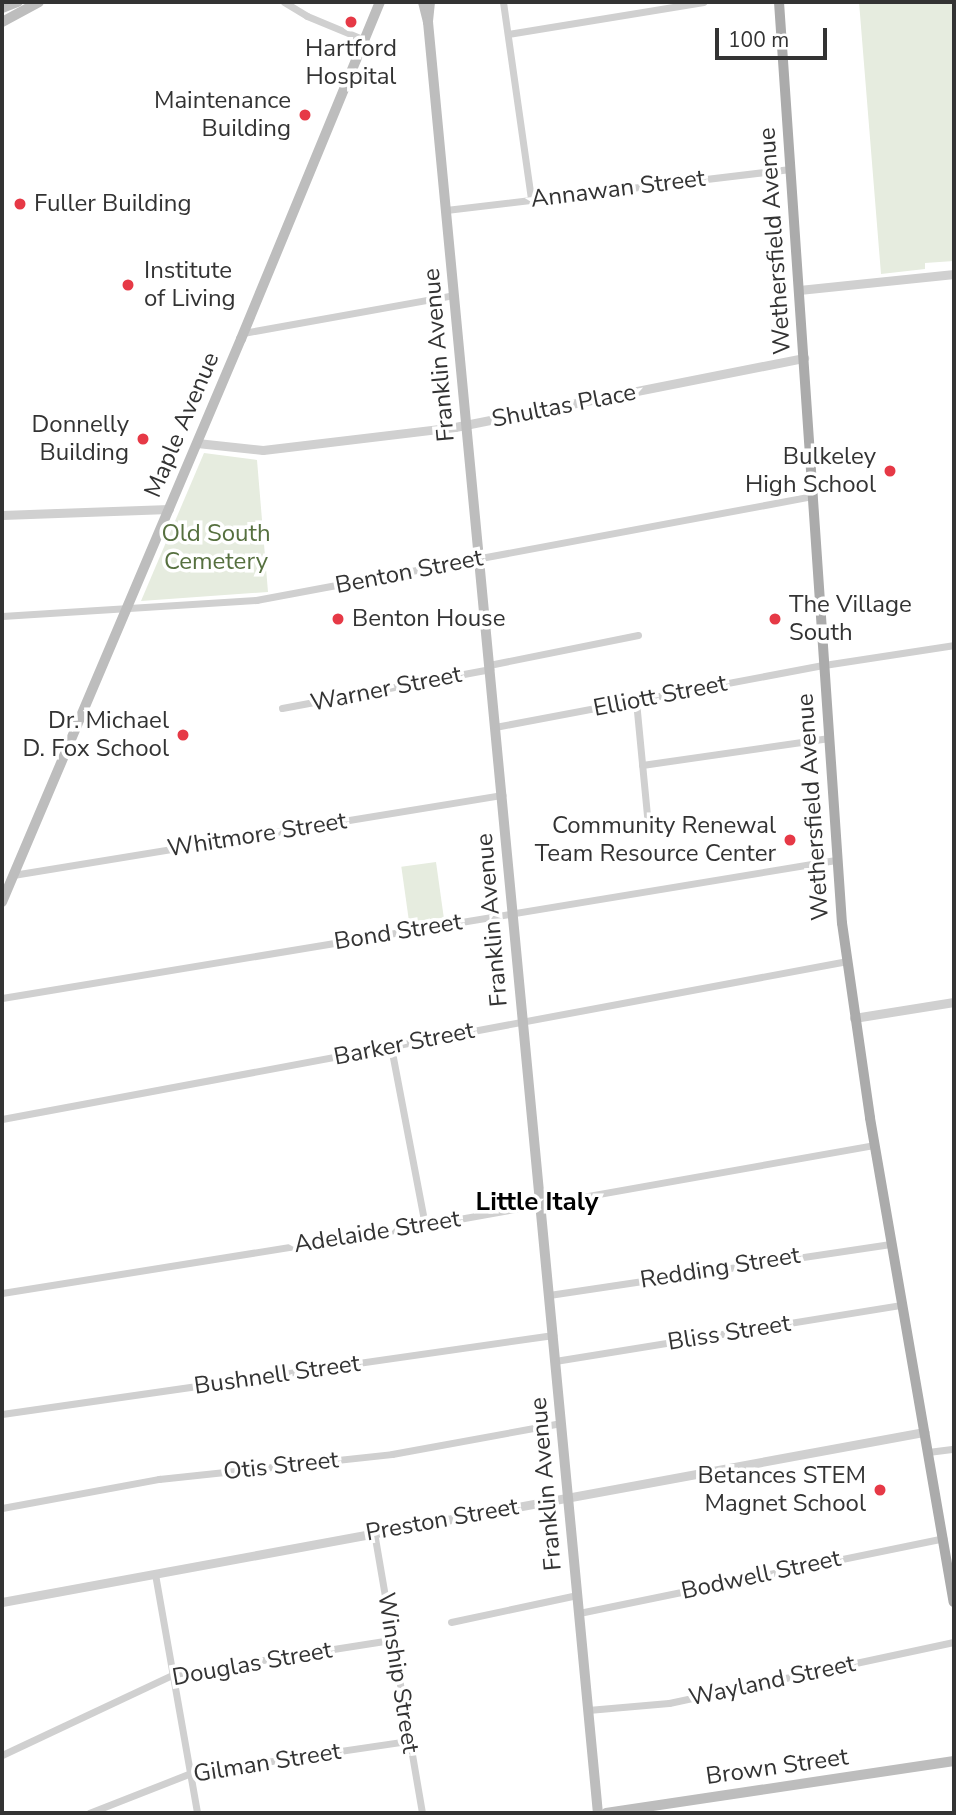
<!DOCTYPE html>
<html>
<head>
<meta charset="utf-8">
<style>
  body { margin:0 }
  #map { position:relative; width:956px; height:1815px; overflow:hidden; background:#fff; font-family:"Nunito Sans",sans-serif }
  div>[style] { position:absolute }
  .green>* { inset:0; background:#e6ecdf; transform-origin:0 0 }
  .minor>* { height:7px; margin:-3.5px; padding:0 3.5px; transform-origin:3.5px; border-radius:3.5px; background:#d0d0d0 }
  .tertiary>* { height:9px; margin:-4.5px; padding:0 4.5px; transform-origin:4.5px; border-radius:4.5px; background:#d0d0d0 }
  .secondary>* { height:10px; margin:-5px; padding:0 5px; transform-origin:5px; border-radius:5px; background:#bdbdbd }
  .primary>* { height:10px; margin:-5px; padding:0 5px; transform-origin:5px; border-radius:5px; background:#ababab }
  .dots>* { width:19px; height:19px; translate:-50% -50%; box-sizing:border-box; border:4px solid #fff; border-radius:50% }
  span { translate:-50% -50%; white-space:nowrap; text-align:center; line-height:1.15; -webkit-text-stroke:7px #fff; paint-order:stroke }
  .poi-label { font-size:24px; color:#333 }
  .right { translate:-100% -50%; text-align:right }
  .left { translate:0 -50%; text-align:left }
  .street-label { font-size:24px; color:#333 }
  .park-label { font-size:24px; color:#56703f }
  .neighbourhood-label { font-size:26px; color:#000; font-weight:700 }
  .frame { position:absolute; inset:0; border:4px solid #333; pointer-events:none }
  .scale { position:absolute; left:715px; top:28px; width:112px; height:32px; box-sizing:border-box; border:4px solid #333; border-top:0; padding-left:9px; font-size:21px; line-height:24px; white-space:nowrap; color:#333; -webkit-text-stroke:5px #fff; paint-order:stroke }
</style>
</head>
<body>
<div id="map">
  <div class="green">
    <div style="clip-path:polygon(859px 2px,954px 2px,954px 261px,925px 263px,925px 269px,881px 274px)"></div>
    <div style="clip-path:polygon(204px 453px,257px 460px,268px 592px,141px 601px)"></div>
    <div style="left:436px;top:862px;width:56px;height:35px;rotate:82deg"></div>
  </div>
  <div class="minor">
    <div style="left:284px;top:2px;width:27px;rotate:31deg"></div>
    <div style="left:307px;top:16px;width:63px;rotate:22.5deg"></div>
    <div style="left:503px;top:2px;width:199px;rotate:81.9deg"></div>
    <div style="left:508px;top:34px;width:198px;rotate:-9.3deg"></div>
    <div style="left:446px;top:210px;width:347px;rotate:-6.8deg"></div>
    <div style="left:243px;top:333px;width:214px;rotate:-10.2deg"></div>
    <div style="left:2px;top:616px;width:255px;rotate:-3.6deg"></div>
    <div style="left:256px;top:600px;width:567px;rotate:-10.58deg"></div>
    <div style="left:489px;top:665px;width:152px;rotate:-11.4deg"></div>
    <div style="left:636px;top:701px;width:125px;rotate:84.5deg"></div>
    <div style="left:282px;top:708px;width:212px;rotate:-10.6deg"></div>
    <div style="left:495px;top:727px;width:335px;rotate:-10.7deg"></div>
    <div style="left:824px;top:665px;width:132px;rotate:-8.7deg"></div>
    <div style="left:642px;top:765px;width:189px;rotate:-8.2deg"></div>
    <div style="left:13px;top:875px;width:496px;rotate:-9.3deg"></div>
    <div style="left:2px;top:998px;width:845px;rotate:-9.4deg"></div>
    <div style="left:391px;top:1047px;width:181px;rotate:79.2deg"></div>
    <div style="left:2px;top:1119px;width:860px;rotate:-10.59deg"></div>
    <div style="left:2px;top:1293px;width:428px;rotate:-9.1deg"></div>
    <div style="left:425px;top:1225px;width:457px;rotate:-10.1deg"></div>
    <div style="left:549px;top:1295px;width:347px;rotate:-8.5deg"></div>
    <div style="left:555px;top:1361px;width:351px;rotate:-9.2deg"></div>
    <div style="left:2px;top:1414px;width:557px;rotate:-8.16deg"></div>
    <div style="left:928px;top:1452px;width:26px;rotate:-7deg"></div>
    <div style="left:2px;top:1508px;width:160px;rotate:-10.5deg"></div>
    <div style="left:159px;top:1479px;width:234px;rotate:-6.1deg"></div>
    <div style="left:392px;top:1454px;width:172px;rotate:-10.4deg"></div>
    <div style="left:374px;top:1532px;width:285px;rotate:80.3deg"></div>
    <div style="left:155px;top:1574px;width:243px;rotate:80deg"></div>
    <div style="left:579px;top:1613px;width:372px;rotate:-11.6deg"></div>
    <div style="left:451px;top:1622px;width:129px;rotate:-12.1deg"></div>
    <div style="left:588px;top:1710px;width:81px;rotate:-4.9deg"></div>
    <div style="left:669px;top:1703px;width:291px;rotate:-12.1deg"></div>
    <div style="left:2px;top:1755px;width:190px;rotate:-25.2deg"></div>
    <div style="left:174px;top:1674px;width:221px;rotate:-8.9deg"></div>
    <div style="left:89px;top:1813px;width:110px;rotate:-21.4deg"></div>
    <div style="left:191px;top:1773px;width:220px;rotate:-8.4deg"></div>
  </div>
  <div class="tertiary">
    <div style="left:799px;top:290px;width:156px;rotate:-5.9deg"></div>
    <div style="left:197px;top:443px;width:66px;rotate:6.1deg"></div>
    <div style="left:263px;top:450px;width:193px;rotate:-6.8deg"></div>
    <div style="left:455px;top:427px;width:356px;rotate:-11.2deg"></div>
    <div style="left:2px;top:515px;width:167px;rotate:-2.1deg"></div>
    <div style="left:854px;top:1018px;width:101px;rotate:-9.1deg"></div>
    <div style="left:2px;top:1602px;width:938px;rotate:-10.45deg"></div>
  </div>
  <div class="secondary">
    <div style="left:423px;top:2px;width:21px;rotate:76deg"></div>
    <div style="left:430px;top:2px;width:20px;rotate:96deg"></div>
    <div style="left:428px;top:22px;width:1799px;rotate:84.58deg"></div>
    <div style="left:2px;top:8px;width:17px;rotate:-21deg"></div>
    <div style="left:2px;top:22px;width:42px;rotate:-28.4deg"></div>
    <div style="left:2px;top:902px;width:612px;rotate:-67deg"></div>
    <div style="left:241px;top:339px;width:365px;rotate:-67.6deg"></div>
    <div style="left:606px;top:1813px;width:352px;rotate:-8.5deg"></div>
  </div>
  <div class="primary">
    <div style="left:779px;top:2px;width:923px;rotate:86.09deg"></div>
    <div style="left:842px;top:923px;width:197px;rotate:81.8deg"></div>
    <div style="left:870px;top:1118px;width:491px;rotate:80.2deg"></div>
  </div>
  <div class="dots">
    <div style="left:351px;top:22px;background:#e63946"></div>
    <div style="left:305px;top:115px;background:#e63946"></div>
    <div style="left:20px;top:204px;background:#e63946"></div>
    <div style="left:128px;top:285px;background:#e63946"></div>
    <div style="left:143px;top:439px;background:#e63946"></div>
    <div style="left:890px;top:471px;background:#e63946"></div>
    <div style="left:338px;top:619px;background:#e63946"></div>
    <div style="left:775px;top:619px;background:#e63946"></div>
    <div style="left:183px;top:735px;background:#e63946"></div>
    <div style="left:790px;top:840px;background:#e63946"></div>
    <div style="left:880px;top:1490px;background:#e63946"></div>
  </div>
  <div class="poi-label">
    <span style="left:351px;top:63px">Hartford<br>Hospital</span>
    <span class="right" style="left:291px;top:115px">Maintenance<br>Building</span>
    <span class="left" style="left:34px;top:204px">Fuller Building</span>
    <span class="left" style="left:144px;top:285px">Institute<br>of Living</span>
    <span class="right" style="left:129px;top:439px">Donnelly<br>Building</span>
    <span class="right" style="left:876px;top:471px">Bulkeley<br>High School</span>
    <span class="left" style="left:789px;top:619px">The Village<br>South</span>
    <span class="left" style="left:352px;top:619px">Benton House</span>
    <span class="right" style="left:169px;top:735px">Dr. Michael<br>D. Fox School</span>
    <span class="right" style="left:776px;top:840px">Community Renewal<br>Team Resource Center</span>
    <span class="right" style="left:866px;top:1490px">Betances STEM<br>Magnet School</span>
  </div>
  <div class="street-label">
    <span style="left:618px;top:189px;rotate:-7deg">Annawan Street</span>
    <span style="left:775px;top:241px;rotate:-94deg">Wethersfield Avenue</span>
    <span style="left:439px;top:355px;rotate:-95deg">Franklin Avenue</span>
    <span style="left:564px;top:406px;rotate:-11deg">Shultas Place</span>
    <span style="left:182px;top:425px;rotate:-67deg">Maple Avenue</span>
    <span style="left:409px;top:572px;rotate:-11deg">Benton Street</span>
    <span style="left:386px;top:689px;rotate:-11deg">Warner Street</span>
    <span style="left:660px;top:696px;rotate:-11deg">Elliott Street</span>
    <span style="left:813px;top:807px;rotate:-94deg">Wethersfield Avenue</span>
    <span style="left:257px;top:835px;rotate:-9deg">Whitmore Street</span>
    <span style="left:492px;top:920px;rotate:-95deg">Franklin Avenue</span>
    <span style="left:398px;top:932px;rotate:-9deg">Bond Street</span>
    <span style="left:404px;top:1044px;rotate:-11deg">Barker Street</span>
    <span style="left:377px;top:1232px;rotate:-9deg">Adelaide Street</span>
    <span style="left:720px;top:1268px;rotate:-9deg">Redding Street</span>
    <span style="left:729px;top:1333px;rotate:-9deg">Bliss Street</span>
    <span style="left:277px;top:1375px;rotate:-8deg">Bushnell Street</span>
    <span style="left:281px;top:1466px;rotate:-6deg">Otis Street</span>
    <span style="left:546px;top:1484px;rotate:-95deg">Franklin Avenue</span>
    <span style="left:442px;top:1520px;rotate:-10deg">Preston Street</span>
    <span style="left:761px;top:1575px;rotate:-12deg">Bodwell Street</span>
    <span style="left:252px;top:1664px;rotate:-10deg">Douglas Street</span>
    <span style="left:398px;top:1673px;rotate:81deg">Winship Street</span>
    <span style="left:772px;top:1681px;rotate:-12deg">Wayland Street</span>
    <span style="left:267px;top:1763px;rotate:-9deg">Gilman Street</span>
    <span style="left:777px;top:1767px;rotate:-8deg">Brown Street</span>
  </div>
  <div class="park-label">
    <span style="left:216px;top:548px">Old South<br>Cemetery</span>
  </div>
  <div class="neighbourhood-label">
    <span style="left:537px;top:1202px">Little Italy</span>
  </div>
  <div class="frame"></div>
  <div class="scale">100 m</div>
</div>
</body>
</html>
